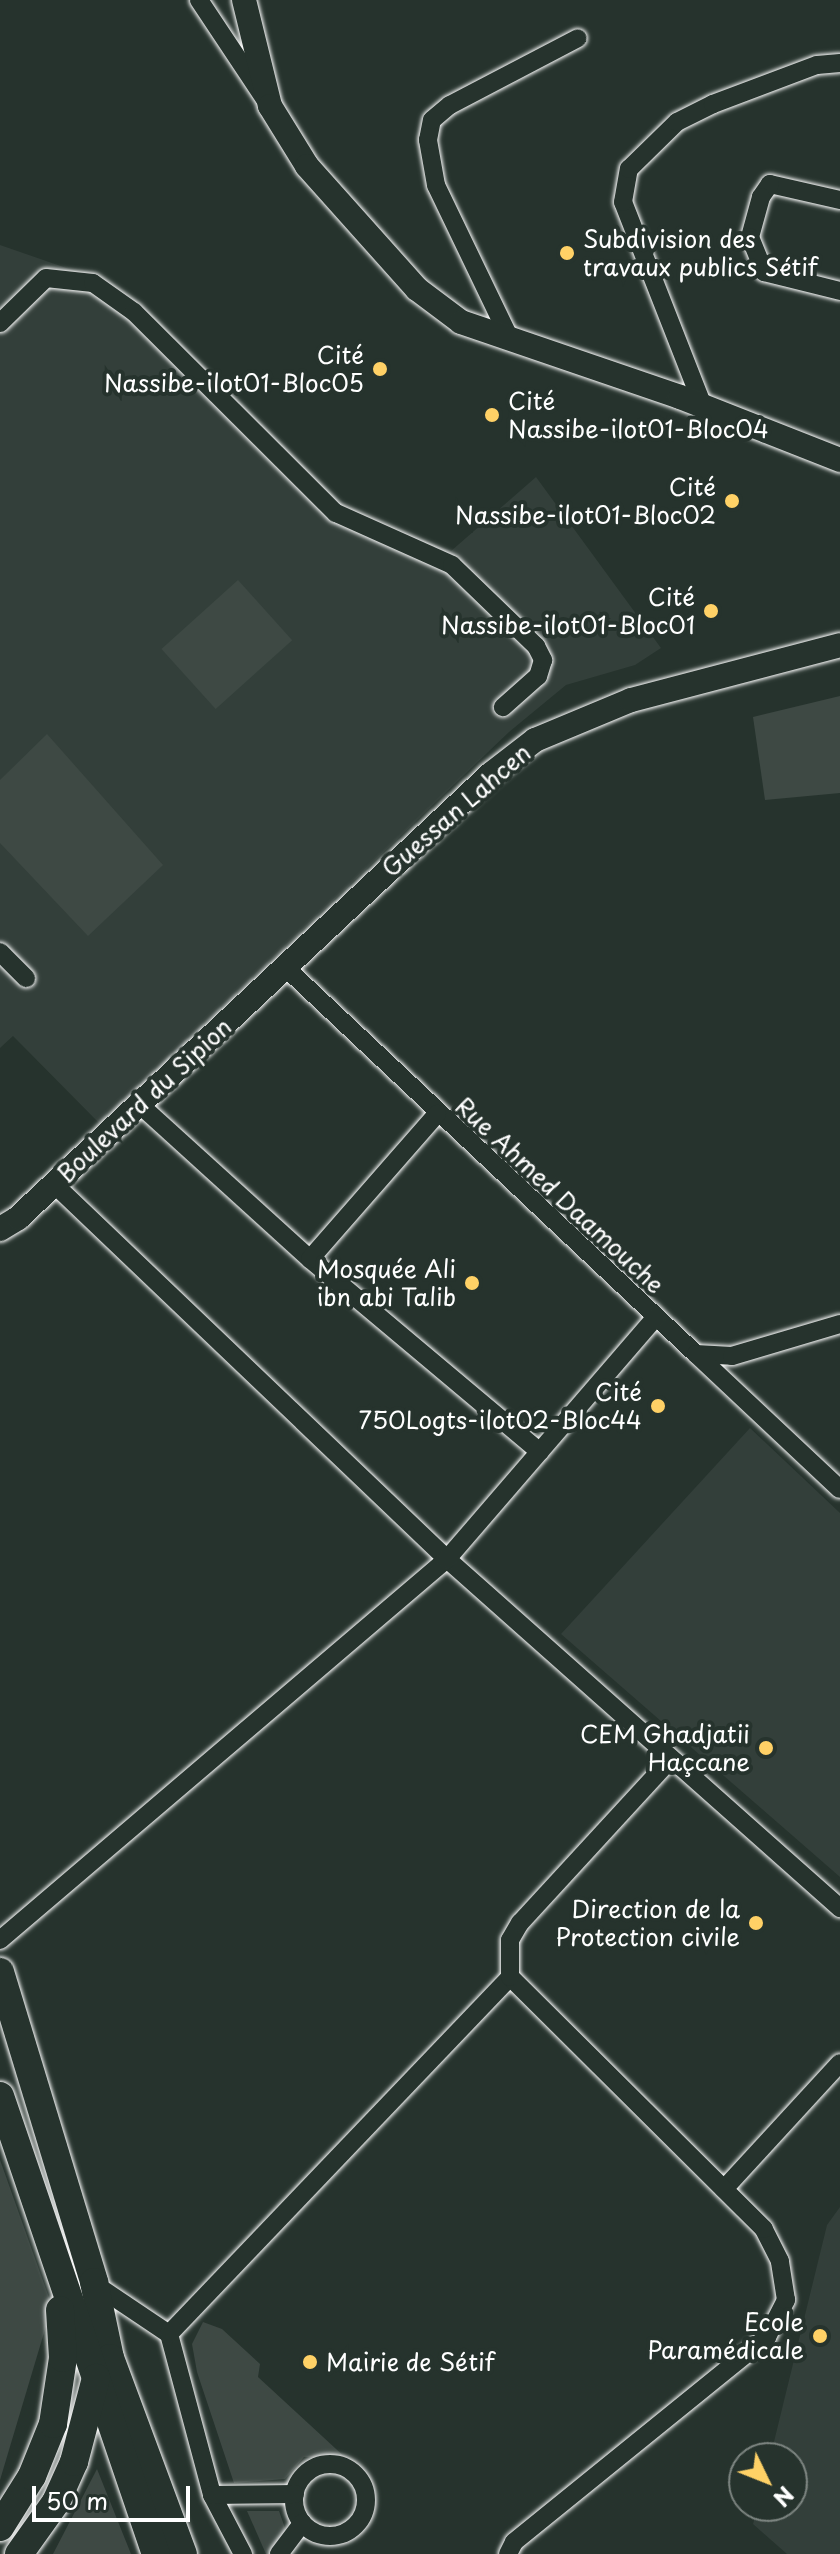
<!DOCTYPE html>
<html>
<head>
<meta charset="utf-8">
<style>
  body { margin:0 }
  #map { position:relative; width:840px; height:2554px; overflow:hidden; background:#26332d; font-family:"Playpen Sans",sans-serif }
  div>[style] { position:absolute }
  .built>* { inset:0; background:#333f3a }
  .green>* { inset:0; background:#3e4944; transform-origin:0 0 }
  .roads { filter:drop-shadow(0 0 2px #fff) drop-shadow(0 0 2px #fff) }
  .street>* { height:18px; margin:-9px; padding:0 9px; transform-origin:9px; border-radius:9px; background:#26332d }
  .street>.ring { margin:-9px; padding:0; box-sizing:content-box; background:none; border:18px solid #26332d; border-radius:50% }
  .secondary>* { height:24px; margin:-12px; padding:0 12px; transform-origin:12px; border-radius:12px; background:#26332d }
  .primary>* { height:28px; margin:-14px; padding:0 14px; transform-origin:14px; border-radius:14px; background:#26332d }
  .dots>* { width:22px; height:22px; translate:-50% -50%; box-sizing:border-box; border:4px solid #26332d; border-radius:50% }
  span { translate:-50% -50%; white-space:nowrap; text-align:center; line-height:1.15; -webkit-text-stroke:8px #26332d; paint-order:stroke }
  .poi-label { font-size:24px; color:#fff }
  .left { translate:0 -50%; text-align:left }
  .right { translate:-100% -50%; text-align:right }
  .street-label { font-size:24px; color:#fff }
  .north { position:absolute; left:728px; top:2442px; width:80px; height:80px; box-sizing:border-box; background:#26332d; border:2px solid #7d8581; border-radius:50%; rotate:133deg; font-size:22px; font-weight:700; line-height:32px; text-align:center; color:#fff }
  .north::after { content:''; display:block; margin:auto; width:28px; height:36px; background:#ffd166; clip-path:polygon(50% 0,100% 100%,50% 72%,0 100%) }
  .scale { position:absolute; left:32px; top:2486px; width:158px; height:36px; box-sizing:border-box; border:4px solid #fff; border-top:0; padding-left:10px; font-size:24px; line-height:28px; white-space:nowrap; color:#fff; -webkit-text-stroke:6px #26332d; paint-order:stroke }
</style>
</head>
<body>
<div id="map">
  <div class="built">
    <div style="clip-path:polygon(0 245px,101px 280px,148px 311px,351px 513px,451px 551px,536px 477px,661px 648px,635px 665px,566px 685px,509px 732px,100px 1124px,13px 1036px,0 1048px)"></div>
    <div style="clip-path:polygon(750px 1428px,840px 1513px,840px 1877px,561px 1634px)"></div>
    <div style="clip-path:polygon(840px 2207px,840px 2554px,787px 2554px,753px 2524px,758px 2506px,792px 2506px,792px 2458px,770px 2458px,827px 2225px)"></div>
  </div>
  <div class="green">
    <div style="left:238px;top:580px;width:81px;height:103px;rotate:48deg"></div>
    <div style="clip-path:polygon(840px 696px,840px 793px,765px 800px,753px 717px)"></div>
    <div style="clip-path:polygon(47px 734px,163px 865px,88px 936px,0 843px,0 780px)"></div>
    <div style="clip-path:polygon(0 2160px,52px 2306px,0 2480px)"></div>
    <div style="clip-path:polygon(203px 2322px,222px 2329px,260px 2364px,258px 2377px,348px 2460px,304px 2457px,285px 2479px,234px 2483px,197px 2372px,192px 2344px)"></div>
    <div style="clip-path:polygon(97px 2469px,131px 2554px,53px 2554px)"></div>
    <div style="clip-path:polygon(247px 2511px,279px 2511px,287px 2534px,274px 2554px,266px 2554px)"></div>
  </div>
  <div class="roads">
    <div class="street">
      <div style="left:199px;top:0;width:118px;rotate:56.4deg"></div>
      <div style="left:840px;top:200px;width:72px;rotate:-167.1deg"></div>
      <div style="left:770px;top:184px;width:16px;rotate:125deg"></div>
      <div style="left:761px;top:197px;width:41px;rotate:105.4deg"></div>
      <div style="left:750px;top:237px;width:38px;rotate:68deg"></div>
      <div style="left:764px;top:272px;width:78px;rotate:14deg"></div>
      <div style="left:0;top:323px;width:64px;rotate:-44.4deg"></div>
      <div style="left:46px;top:278px;width:47px;rotate:6.1deg"></div>
      <div style="left:93px;top:283px;width:50px;rotate:35.3deg"></div>
      <div style="left:134px;top:312px;width:285px;rotate:44.9deg"></div>
      <div style="left:336px;top:513px;width:127px;rotate:24.1deg"></div>
      <div style="left:452px;top:565px;width:117px;rotate:44deg"></div>
      <div style="left:536px;top:646px;width:16px;rotate:63deg"></div>
      <div style="left:543px;top:660px;width:17px;rotate:107deg"></div>
      <div style="left:538px;top:676px;width:47px;rotate:138.5deg"></div>
      <div style="left:510px;top:339px;width:171px;rotate:-115.7deg"></div>
      <div style="left:436px;top:185px;width:46px;rotate:-100.1deg"></div>
      <div style="left:428px;top:140px;width:20px;rotate:-79deg"></div>
      <div style="left:432px;top:120px;width:23px;rotate:-40deg"></div>
      <div style="left:450px;top:105px;width:144px;rotate:-27.6deg"></div>
      <div style="left:703px;top:406px;width:219px;rotate:-111.4deg"></div>
      <div style="left:623px;top:202px;width:34px;rotate:-80deg"></div>
      <div style="left:629px;top:169px;width:67px;rotate:-44.4deg"></div>
      <div style="left:677px;top:122px;width:40px;rotate:-26.6deg"></div>
      <div style="left:713px;top:104px;width:111px;rotate:-20.6deg"></div>
      <div style="left:817px;top:65px;width:23px;rotate:-5deg"></div>
      <div style="left:0;top:952px;width:37px;rotate:45deg"></div>
      <div style="left:285px;top:967px;width:565px;rotate:43.28deg"></div>
      <div style="left:696px;top:1354px;width:36px;rotate:3deg"></div>
      <div style="left:732px;top:1356px;width:113px;rotate:-16.5deg"></div>
      <div style="left:139px;top:1104px;width:231px;rotate:42.2deg"></div>
      <div style="left:310px;top:1259px;width:300px;rotate:40deg"></div>
      <div style="left:54px;top:1184px;width:543px;rotate:43.66deg"></div>
      <div style="left:447px;top:1559px;width:526px;rotate:41.61deg"></div>
      <div style="left:310px;top:1259px;width:193px;rotate:-48.8deg"></div>
      <div style="left:696px;top:1354px;width:197px;rotate:43.2deg"></div>
      <div style="left:0;top:1940px;width:587px;rotate:-40.44deg"></div>
      <div style="left:447px;top:1559px;width:320px;rotate:-49.2deg"></div>
      <div style="left:724px;top:2189px;width:171px;rotate:-47.4deg"></div>
      <div style="left:90px;top:2281px;width:95px;rotate:33.9deg"></div>
      <div style="left:169px;top:2334px;width:167px;rotate:75deg"></div>
      <div style="left:212px;top:2495px;width:67px;rotate:62.3deg"></div>
      <div style="left:169px;top:2334px;width:494px;rotate:-46.3deg"></div>
      <div class="ring" style="left:294px;top:2464px;width:54px;height:54px"></div>
      <div style="left:212px;top:2495px;width:83px;rotate:-0.7deg"></div>
      <div style="left:279px;top:2554px;width:39px;rotate:-53deg"></div>
      <div style="left:508px;top:2554px;width:13px;rotate:-63deg"></div>
      <div style="left:514px;top:2542px;width:326px;rotate:-39deg"></div>
      <div style="left:767px;top:2337px;width:42px;rotate:-62.8deg"></div>
      <div style="left:786px;top:2300px;width:39px;rotate:-99deg"></div>
      <div style="left:780px;top:2261px;width:36px;rotate:-117deg"></div>
      <div style="left:764px;top:2229px;width:358px;rotate:-135.2deg"></div>
      <div style="left:510px;top:1977px;width:37px;rotate:-90deg"></div>
      <div style="left:510px;top:1940px;width:20px;rotate:-60deg"></div>
      <div style="left:520px;top:1923px;width:223px;rotate:-47.4deg"></div>
    </div>
    <div class="secondary">
      <div style="left:244px;top:0;width:109px;rotate:76.2deg"></div>
      <div style="left:270px;top:106px;width:70px;rotate:58.3deg"></div>
      <div style="left:307px;top:166px;width:165px;rotate:48.2deg"></div>
      <div style="left:417px;top:289px;width:55px;rotate:36.9deg"></div>
      <div style="left:461px;top:322px;width:231px;rotate:18.9deg"></div>
      <div style="left:680px;top:397px;width:172px;rotate:21.5deg"></div>
      <div style="left:0;top:1229px;width:21px;rotate:-31deg"></div>
      <div style="left:18px;top:1218px;width:649px;rotate:-43.19deg"></div>
      <div style="left:491px;top:774px;width:56px;rotate:-37.7deg"></div>
      <div style="left:535px;top:740px;width:104px;rotate:-22.6deg"></div>
      <div style="left:631px;top:700px;width:216px;rotate:-14.7deg"></div>
    </div>
    <div class="primary">
      <div style="left:0;top:1972px;width:324px;rotate:73.1deg"></div>
      <div style="left:94px;top:2282px;width:78px;rotate:78.1deg"></div>
      <div style="left:110px;top:2358px;width:209px;rotate:69.6deg"></div>
      <div style="left:0;top:2096px;width:484px;rotate:71.2deg"></div>
      <div style="left:0;top:2527px;width:60px;rotate:-57.9deg"></div>
      <div style="left:32px;top:2476px;width:56px;rotate:-68deg"></div>
      <div style="left:53px;top:2424px;width:67px;rotate:-81.4deg"></div>
      <div style="left:63px;top:2358px;width:48px;rotate:-93.6deg"></div>
      <div style="left:19px;top:2554px;width:64px;rotate:-54.6deg"></div>
      <div style="left:56px;top:2502px;width:44px;rotate:-65.8deg"></div>
      <div style="left:74px;top:2462px;width:87px;rotate:-75.3deg"></div>
    </div>
  </div>
  <div class="dots">
    <div style="left:567px;top:253px;background:#ffd166"></div>
    <div style="left:380px;top:369px;background:#ffd166"></div>
    <div style="left:492px;top:415px;background:#ffd166"></div>
    <div style="left:732px;top:501px;background:#ffd166"></div>
    <div style="left:711px;top:611px;background:#ffd166"></div>
    <div style="left:472px;top:1283px;background:#ffd166"></div>
    <div style="left:658px;top:1406px;background:#ffd166"></div>
    <div style="left:766px;top:1748px;background:#ffd166"></div>
    <div style="left:756px;top:1923px;background:#ffd166"></div>
    <div style="left:820px;top:2336px;background:#ffd166"></div>
    <div style="left:310px;top:2362px;background:#ffd166"></div>
  </div>
  <div class="poi-label">
    <span class="left" style="left:583px;top:253px">Subdivision des<br>travaux publics Sétif</span>
    <span class="right" style="left:364px;top:369px">Cité<br>Nassibe-ilot01-Bloc05</span>
    <span class="left" style="left:508px;top:415px">Cité<br>Nassibe-ilot01-Bloc04</span>
    <span class="right" style="left:716px;top:501px">Cité<br>Nassibe-ilot01-Bloc02</span>
    <span class="right" style="left:695px;top:611px">Cité<br>Nassibe-ilot01-Bloc01</span>
    <span class="right" style="left:456px;top:1283px">Mosquée Ali<br>ibn abi Talib</span>
    <span class="right" style="left:642px;top:1406px">Cité<br>750Logts-ilot02-Bloc44</span>
    <span class="right" style="left:750px;top:1748px">CEM Ghadjatii<br>Haçcane</span>
    <span class="right" style="left:740px;top:1923px">Direction de la<br>Protection civile</span>
    <span class="right" style="left:804px;top:2336px">Ecole<br>Paramédicale</span>
    <span class="left" style="left:326px;top:2362px">Mairie de Sétif</span>
  </div>
  <div class="street-label">
    <span style="left:456px;top:810px;rotate:-41deg">Guessan Lahcen</span>
    <span style="left:144px;top:1100px;rotate:-43deg">Boulevard du Sipion</span>
    <span style="left:560px;top:1195px;rotate:43deg">Rue Ahmed Daamouche</span>
  </div>
  <div class="north">N</div>
  <div class="scale">50 m</div>
</div>
</body>
</html>
